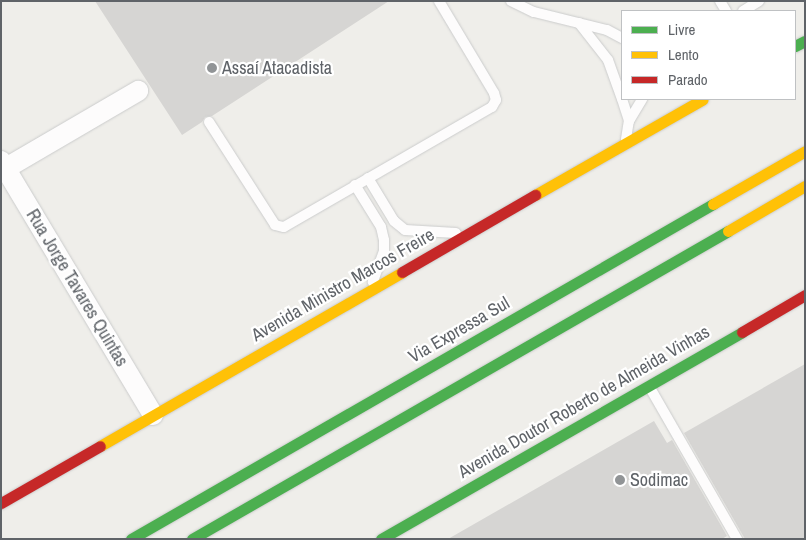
<!DOCTYPE html>
<html>
<head>
<meta charset="utf-8">
<style>
  body { margin:0 }
  #map { position:relative; width:806px; height:540px; overflow:hidden; background:#efeeea; font-family:"Archivo Narrow",sans-serif }
  div>[style] { position:absolute }
  .building>* { inset:0; background:#d6d5d3 }
  .roads { filter:drop-shadow(0 0 1px #cbcccc) drop-shadow(0 0 1px #cbcccc) }
  .lane>* { height:10px; margin:-5px; padding:0 5px; transform-origin:5px; border-radius:5px; background:#fdfcfc }
  .street>* { height:20px; margin:-10px; padding:0 10px; transform-origin:10px; border-radius:10px; background:#fdfcfc }
  .fast>* { height:11px; margin:-5.5px; padding:0 5.5px; transform-origin:5.5px; border-radius:5.5px; background:#4caf50 }
  .slow>* { height:11px; margin:-5.5px; padding:0 5.5px; transform-origin:5.5px; border-radius:5.5px; background:#ffc107 }
  .jam>* { height:11px; margin:-5.5px; padding:0 5.5px; transform-origin:5.5px; border-radius:5.5px; background:#c62828 }
  .dots>* { width:14px; height:14px; translate:-50% -50%; box-sizing:border-box; border:2px solid #fff; border-radius:50% }
  span { translate:-50% -50%; white-space:nowrap; text-align:center; line-height:1.15; -webkit-text-stroke:4.5px #fff; paint-order:stroke }
  .poi-label { font-size:18px; color:#5f6368 }
  .left { translate:0 -50%; text-align:left }
  .street-label { font-size:18px; color:#5f6368 }
  .frame { position:absolute; inset:0; border:2px solid #5f6368; pointer-events:none }
  .legend { position:absolute; left:621px; top:10px; width:175px; height:90px; box-sizing:border-box; background:#fff; border:1px solid #bfc1c3; margin:0; padding:6px 9px; list-style:none; font-size:15px; color:#5f6368 }
  .legend li { display:flex; align-items:center; gap:10px; height:25px }
  .legend b { width:25px; border:1px solid #bfc1c3 }
</style>
</head>
<body>
<div id="map">
  <div class="building">
    <div style="clip-path:polygon(95px 1px,389px 1px,212px 116px,205px 117px,202px 122px,182px 135px)"></div>
    <div style="clip-path:polygon(805px 364px,805px 539px,745px 539px,684px 433px)"></div>
    <div style="clip-path:polygon(654px 421px,667px 443px,672px 440px,727px 536px,722px 539px,448px 539px)"></div>
  </div>
  <div class="roads">
    <div class="lane">
      <div style="left:511px;top:1px;width:25px;rotate:26deg"></div>
      <div style="left:534px;top:12px;width:75px;rotate:13.9deg"></div>
      <div style="left:607px;top:30px;width:17px;rotate:28deg"></div>
      <div style="left:720px;top:1px;width:12px;rotate:59deg"></div>
      <div style="left:743px;top:11px;width:19px;rotate:-32deg"></div>
      <div style="left:579px;top:23px;width:47px;rotate:51.9deg"></div>
      <div style="left:608px;top:60px;width:41px;rotate:70.3deg"></div>
      <div style="left:622px;top:99px;width:23px;rotate:72deg"></div>
      <div style="left:209px;top:122px;width:122px;rotate:57.3deg"></div>
      <div style="left:275px;top:225px;width:9px;rotate:13deg"></div>
      <div style="left:284px;top:227px;width:240px;rotate:-30deg"></div>
      <div style="left:492px;top:107px;width:8px;rotate:-60deg"></div>
      <div style="left:496px;top:100px;width:7px;rotate:-106deg"></div>
      <div style="left:494px;top:93px;width:107px;rotate:-120.9deg"></div>
      <div style="left:626px;top:139px;width:18px;rotate:-81deg"></div>
      <div style="left:629px;top:121px;width:26px;rotate:-59deg"></div>
      <div style="left:368px;top:178px;width:50px;rotate:58.8deg"></div>
      <div style="left:394px;top:221px;width:14px;rotate:39deg"></div>
      <div style="left:405px;top:230px;width:51px;rotate:3.4deg"></div>
      <div style="left:355px;top:185px;width:49px;rotate:58.2deg"></div>
      <div style="left:381px;top:227px;width:13px;rotate:77deg"></div>
      <div style="left:384px;top:240px;width:11px;rotate:90deg"></div>
      <div style="left:384px;top:251px;width:33px;rotate:110deg"></div>
      <div style="left:649px;top:386px;width:177px;rotate:60.1deg"></div>
    </div>
    <div class="street">
      <div style="left:1px;top:161px;width:296px;rotate:59.1deg"></div>
      <div style="left:1px;top:171px;width:159px;rotate:-30.3deg"></div>
    </div>
    <div class="fast">
      <div style="left:795px;top:46px;width:11px;rotate:-27deg"></div>
      <div style="left:131px;top:539px;width:672px;rotate:-29.92deg"></div>
      <div style="left:192px;top:539px;width:618px;rotate:-29.88deg"></div>
      <div style="left:381px;top:539px;width:416px;rotate:-29.8deg"></div>
    </div>
    <div class="slow">
      <div style="left:535px;top:195px;width:193px;rotate:-29.7deg"></div>
      <div style="left:713px;top:204px;width:106px;rotate:-29.9deg"></div>
      <div style="left:728px;top:231px;width:89px;rotate:-30.3deg"></div>
      <div style="left:100px;top:446px;width:349px;rotate:-29.9deg"></div>
    </div>
    <div class="jam">
      <div style="left:402px;top:272px;width:154px;rotate:-30.1deg"></div>
      <div style="left:742px;top:332px;width:73px;rotate:-30.4deg"></div>
      <div style="left:1px;top:503px;width:114px;rotate:-29.9deg"></div>
    </div>
  </div>
  <div class="dots">
    <div style="left:212px;top:68px;background:#919496"></div>
    <div style="left:620px;top:480px;background:#919496"></div>
  </div>
  <div class="poi-label">
    <span class="left" style="left:222px;top:68px">Assaí Atacadista</span>
    <span class="left" style="left:630px;top:480px">Sodimac</span>
  </div>
  <div class="street-label">
    <span style="left:343px;top:285px;rotate:-30deg">Avenida Ministro Marcos Freire</span>
    <span style="left:77px;top:288px;rotate:59deg">Rua Jorge Tavares Quintas</span>
    <span style="left:459px;top:330px;rotate:-30deg">Via Expressa Sul</span>
    <span style="left:584px;top:402px;rotate:-30deg">Avenida Doutor Roberto de Almeida Vinhas</span>
  </div>
  <div class="frame"></div>
  <ul class="legend">
  <li><b style="height:6px;background:#4caf50"></b>Livre</li>
  <li><b style="height:6px;background:#ffc107"></b>Lento</li>
  <li><b style="height:6px;background:#c62828"></b>Parado</li>
  </ul>
</div>
</body>
</html>
